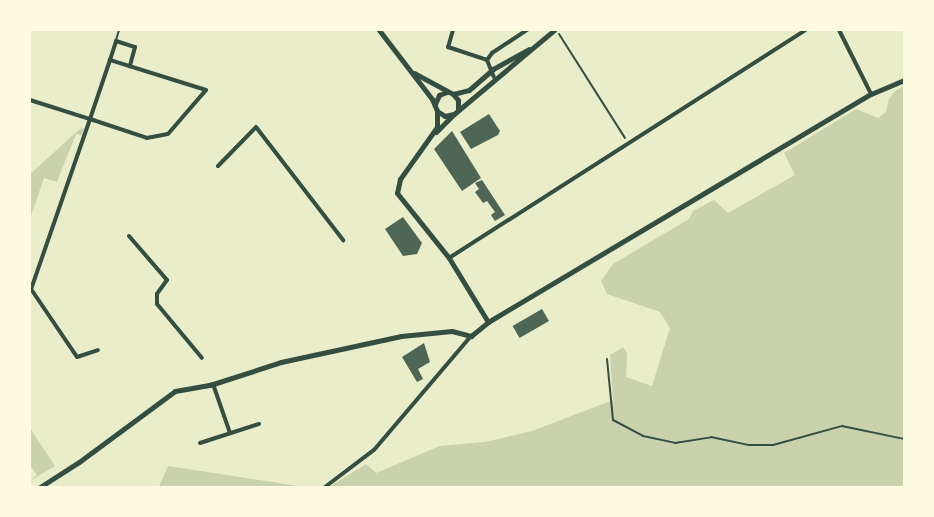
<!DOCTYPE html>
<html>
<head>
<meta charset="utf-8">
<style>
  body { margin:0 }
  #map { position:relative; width:934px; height:517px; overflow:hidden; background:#e9edc9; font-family:"IBM Plex Sans",sans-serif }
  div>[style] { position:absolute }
  .green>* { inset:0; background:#cad2ad }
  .building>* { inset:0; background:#4f6655; transform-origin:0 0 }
  .path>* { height:2px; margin:-1px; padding:0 1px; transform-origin:1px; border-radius:1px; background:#344e41 }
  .service>* { height:2px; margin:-1px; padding:0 1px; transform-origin:1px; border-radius:1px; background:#344e41 }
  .minor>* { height:4px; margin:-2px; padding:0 2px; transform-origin:2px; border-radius:2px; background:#344e41 }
  .tertiary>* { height:5px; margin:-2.5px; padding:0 2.5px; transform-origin:2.5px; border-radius:2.5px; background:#344e41 }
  span { translate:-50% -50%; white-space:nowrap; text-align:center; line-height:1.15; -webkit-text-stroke:4px #fefae0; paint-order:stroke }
  .frame { position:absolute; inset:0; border:31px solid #fefae0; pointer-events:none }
</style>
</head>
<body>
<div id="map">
  <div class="green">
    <div style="clip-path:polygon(904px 86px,904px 487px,329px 487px,366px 464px,376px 473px,440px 446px,485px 442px,532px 431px,613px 400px,610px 355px,623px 347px,627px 353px,626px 377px,652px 386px,670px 328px,660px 312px,607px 294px,601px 281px,613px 264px,689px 219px,693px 211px,714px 200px,728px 213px,795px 175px,784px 153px,856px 109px,878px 118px,886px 112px,889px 99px,895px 91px)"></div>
    <div style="clip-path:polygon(81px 128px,84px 129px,82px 135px,76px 134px,57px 182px,44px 178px,30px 219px,30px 174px)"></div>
    <div style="clip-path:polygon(30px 428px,55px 466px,30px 481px,37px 475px,30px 465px)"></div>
    <div style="clip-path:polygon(168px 466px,305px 487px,159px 487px)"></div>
  </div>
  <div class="building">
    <div style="clip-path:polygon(489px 114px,500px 131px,498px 135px,471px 149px,460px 132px)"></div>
    <div style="clip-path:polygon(452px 131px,481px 178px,462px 191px,434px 149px)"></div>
    <div style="clip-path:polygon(482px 180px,505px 215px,495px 221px,491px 215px,495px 212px,487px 201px,483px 203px,475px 192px,479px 189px,475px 183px)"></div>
    <div style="clip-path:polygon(403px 217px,422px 243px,417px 254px,403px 256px,385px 229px)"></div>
    <div style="left:542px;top:309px;width:14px;height:34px;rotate:60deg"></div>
    <div style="clip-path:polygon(424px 343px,430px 362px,418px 369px,423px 379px,417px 382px,402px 357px)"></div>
  </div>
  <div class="path">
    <div style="left:559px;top:34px;width:123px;rotate:57.6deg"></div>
    <div style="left:607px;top:359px;width:61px;rotate:84.4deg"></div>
    <div style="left:613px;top:420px;width:34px;rotate:28deg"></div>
    <div style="left:643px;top:436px;width:33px;rotate:12deg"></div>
    <div style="left:675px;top:443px;width:36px;rotate:-9deg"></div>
    <div style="left:711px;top:437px;width:39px;rotate:12deg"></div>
    <div style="left:749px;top:445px;width:24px"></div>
    <div style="left:773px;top:445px;width:72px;rotate:-15.4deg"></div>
    <div style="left:842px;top:426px;width:63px;rotate:11.8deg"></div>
  </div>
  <div class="service">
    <div style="left:116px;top:40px;width:10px;rotate:-73deg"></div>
  </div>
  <div class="minor">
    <div style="left:453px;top:30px;width:18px;rotate:106deg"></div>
    <div style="left:448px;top:47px;width:41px;rotate:18.4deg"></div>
    <div style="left:839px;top:30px;width:72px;rotate:63.4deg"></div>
    <div style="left:110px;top:60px;width:20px;rotate:-72deg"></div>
    <div style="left:116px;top:41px;width:20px;rotate:18deg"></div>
    <div style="left:135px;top:47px;width:20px;rotate:105deg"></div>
    <div style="left:487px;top:60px;width:9px;rotate:-54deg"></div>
    <div style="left:492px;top:53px;width:42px;rotate:-33.3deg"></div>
    <div style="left:487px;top:60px;width:18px;rotate:68deg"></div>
    <div style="left:30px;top:100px;width:63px;rotate:17.6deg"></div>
    <div style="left:90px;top:119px;width:60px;rotate:18.4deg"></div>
    <div style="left:147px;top:138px;width:21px;rotate:-11deg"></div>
    <div style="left:168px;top:134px;width:58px;rotate:-49.2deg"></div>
    <div style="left:206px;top:90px;width:101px;rotate:-162.6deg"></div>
    <div style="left:110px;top:60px;width:62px;rotate:108.7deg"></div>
    <div style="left:90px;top:119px;width:180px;rotate:109.1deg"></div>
    <div style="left:31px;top:289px;width:1px;rotate:180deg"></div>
    <div style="left:218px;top:166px;width:54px;rotate:-45.7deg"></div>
    <div style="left:256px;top:127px;width:143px;rotate:52.4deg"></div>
    <div style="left:129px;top:236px;width:58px;rotate:49.2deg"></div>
    <div style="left:167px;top:280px;width:17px;rotate:126deg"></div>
    <div style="left:157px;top:294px;width:10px;rotate:90deg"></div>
    <div style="left:157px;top:304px;width:70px;rotate:50.2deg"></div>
    <div style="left:449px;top:258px;width:423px;rotate:-32.6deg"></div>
    <div style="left:31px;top:289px;width:82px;rotate:55.9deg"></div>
    <div style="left:77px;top:357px;width:22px;rotate:-18deg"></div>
    <div style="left:213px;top:384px;width:52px;rotate:70.9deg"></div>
    <div style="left:200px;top:443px;width:62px;rotate:-17.9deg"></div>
    <div style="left:325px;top:487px;width:61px;rotate:-37.1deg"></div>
    <div style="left:374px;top:450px;width:150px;rotate:-49.6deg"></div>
  </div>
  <div class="tertiary">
    <div style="left:379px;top:30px;width:87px;rotate:52.5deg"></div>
    <div style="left:432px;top:99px;width:13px;rotate:67deg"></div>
    <div style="left:437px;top:111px;width:9px;rotate:32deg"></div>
    <div style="left:445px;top:116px;width:9px;rotate:-13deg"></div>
    <div style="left:454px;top:114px;width:131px;rotate:-40deg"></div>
    <div style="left:414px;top:73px;width:44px;rotate:28.3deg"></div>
    <div style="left:453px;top:94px;width:8px;rotate:50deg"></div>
    <div style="left:458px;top:100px;width:9px;rotate:90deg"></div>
    <div style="left:453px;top:94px;width:16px;rotate:-14deg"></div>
    <div style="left:469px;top:90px;width:32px;rotate:-41deg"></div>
    <div style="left:493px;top:69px;width:41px;rotate:-29.1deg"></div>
    <div style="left:435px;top:104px;width:10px;rotate:-66deg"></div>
    <div style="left:439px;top:95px;width:9px;rotate:-21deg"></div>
    <div style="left:437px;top:111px;width:16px;rotate:90deg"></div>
    <div style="left:437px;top:127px;width:64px;rotate:125.4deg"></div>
    <div style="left:400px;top:179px;width:14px;rotate:102deg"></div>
    <div style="left:397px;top:193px;width:83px;rotate:51.3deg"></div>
    <div style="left:449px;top:258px;width:75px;rotate:58.6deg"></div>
    <div style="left:436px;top:132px;width:24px;rotate:-45deg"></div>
    <div style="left:40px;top:487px;width:46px;rotate:-32.7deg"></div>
    <div style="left:79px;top:462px;width:119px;rotate:-36.5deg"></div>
    <div style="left:175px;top:391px;width:36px;rotate:-10deg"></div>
    <div style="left:210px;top:385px;width:75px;rotate:-17.9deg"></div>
    <div style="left:281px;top:362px;width:123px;rotate:-12.2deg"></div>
    <div style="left:401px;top:336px;width:51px;rotate:-5.6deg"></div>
    <div style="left:452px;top:331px;width:20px;rotate:15deg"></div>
    <div style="left:471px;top:336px;width:22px;rotate:-39deg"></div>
    <div style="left:488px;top:322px;width:446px;rotate:-30.8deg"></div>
    <div style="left:871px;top:94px;width:36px;rotate:-23deg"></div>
  </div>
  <div class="frame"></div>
</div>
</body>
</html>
